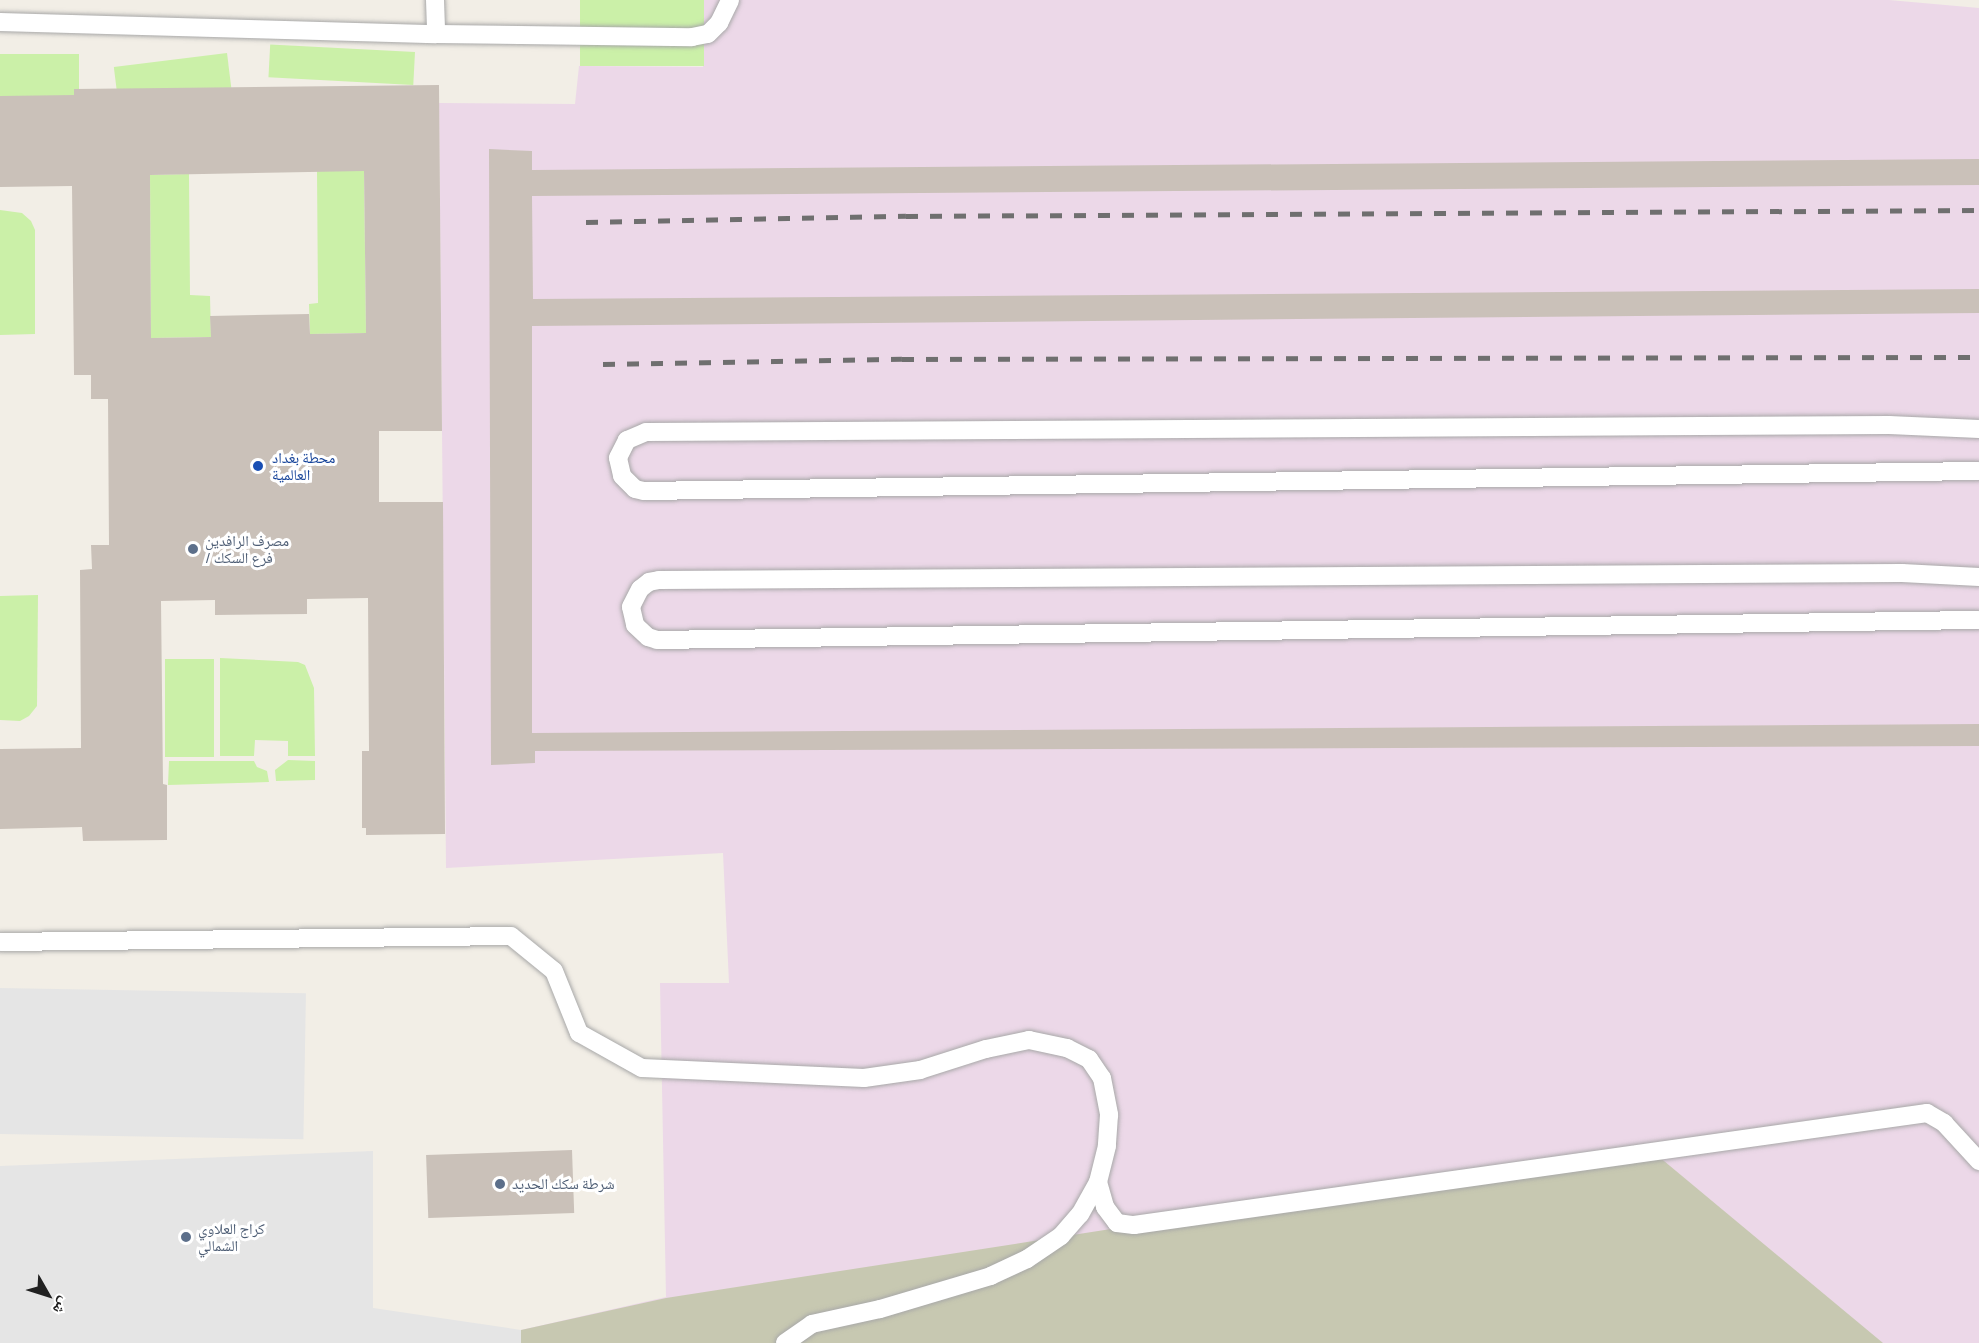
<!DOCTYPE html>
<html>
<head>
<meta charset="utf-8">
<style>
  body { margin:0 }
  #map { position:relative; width:1979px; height:1343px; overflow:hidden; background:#f2eee6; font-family:Manrope,"Noto Naskh Arabic",sans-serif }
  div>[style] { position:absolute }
  .industrial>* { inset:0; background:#ecd8e8 }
  .construction>* { inset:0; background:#c7c8b1 }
  .grass>* { inset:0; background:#cbf0a8; transform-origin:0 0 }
  .parking>* { inset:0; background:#e5e5e5; transform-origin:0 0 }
  .building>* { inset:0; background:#cac1b9; transform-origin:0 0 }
  .roads { filter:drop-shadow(0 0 2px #a8a8a8) drop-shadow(0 0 2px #a8a8a8) }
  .lane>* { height:18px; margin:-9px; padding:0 9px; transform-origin:9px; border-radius:9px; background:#fff }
  .rail>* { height:4.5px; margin-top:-2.25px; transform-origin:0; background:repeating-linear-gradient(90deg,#6f6f6f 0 12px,transparent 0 24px) }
  .dots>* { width:16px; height:16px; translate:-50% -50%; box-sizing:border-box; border:3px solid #fff; border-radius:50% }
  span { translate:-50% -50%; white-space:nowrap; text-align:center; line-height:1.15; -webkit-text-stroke:6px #fff; paint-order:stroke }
  .transit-label { font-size:15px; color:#164399 }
  .left { translate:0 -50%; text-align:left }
  .service-label { font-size:15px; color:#4e5e75 }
  .north { position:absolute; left:18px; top:1265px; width:60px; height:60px; -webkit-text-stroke:4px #fff; paint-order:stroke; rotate:129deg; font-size:16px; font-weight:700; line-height:24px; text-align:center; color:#212121 }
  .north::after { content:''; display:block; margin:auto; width:21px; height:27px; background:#212121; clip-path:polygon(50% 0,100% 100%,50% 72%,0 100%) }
</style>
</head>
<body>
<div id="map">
  <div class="industrial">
    <div style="clip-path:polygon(704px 0,1889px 0,1979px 8px,1979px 1343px,521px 1343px,521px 1330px,666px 1297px,660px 983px,729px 983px,723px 853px,446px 868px,439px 103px,575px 104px,579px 66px,703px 67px)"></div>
  </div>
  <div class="construction">
    <div style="clip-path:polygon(1646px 1146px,1883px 1343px,521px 1343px,521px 1330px,666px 1298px)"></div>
  </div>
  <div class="grass">
    <div style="left:580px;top:0;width:124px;height:66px"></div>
    <div style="left:415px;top:52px;width:33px;height:145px;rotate:93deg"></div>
    <div style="left:227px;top:53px;width:35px;height:114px;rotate:83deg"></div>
    <div style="left:0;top:54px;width:79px;height:42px"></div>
    <div style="clip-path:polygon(317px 171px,364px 171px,366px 333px,310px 334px,309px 304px,318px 303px)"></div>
    <div style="clip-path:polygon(189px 174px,190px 295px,210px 296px,211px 337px,151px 338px,150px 175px)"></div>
    <div style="clip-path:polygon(0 210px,22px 213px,31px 221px,35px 230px,35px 334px,0 335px)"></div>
    <div style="clip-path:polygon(38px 595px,37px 706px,29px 716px,20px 721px,0 720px,0 596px)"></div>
    <div style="clip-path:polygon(220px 658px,298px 662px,305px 665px,314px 688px,315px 756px,288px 756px,288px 741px,255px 740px,254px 756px,220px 756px)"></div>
    <div style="left:165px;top:659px;width:49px;height:98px"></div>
    <div style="clip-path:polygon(288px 760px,315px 761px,315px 780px,276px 781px,275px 770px)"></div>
    <div style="clip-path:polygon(169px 761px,254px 761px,257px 767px,267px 771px,269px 782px,168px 785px)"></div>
  </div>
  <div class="parking">
    <div style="left:0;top:988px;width:306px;height:146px;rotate:1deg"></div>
    <div style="clip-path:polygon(373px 1151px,373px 1308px,521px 1330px,521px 1343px,0 1343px,0 1166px)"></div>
  </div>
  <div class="building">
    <div style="clip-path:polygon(evenodd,439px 85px,442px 431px,379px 431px,379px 502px,443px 502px,445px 834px,366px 835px,366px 828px,362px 828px,362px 751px,369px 751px,368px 598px,307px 599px,307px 614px,215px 615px,215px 600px,161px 601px,163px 784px,167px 785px,167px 840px,83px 841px,82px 827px,0 829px,0 749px,81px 748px,80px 570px,92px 569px,91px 545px,109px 545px,108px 399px,91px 399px,91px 375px,74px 375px,72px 186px,0 187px,0 96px,74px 95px,74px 89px,439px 85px,364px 171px,366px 333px,310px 334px,309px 314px,210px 316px,211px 337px,151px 338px,150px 175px,364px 171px)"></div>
    <div style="clip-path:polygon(489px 149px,532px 151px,532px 170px,1979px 159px,1979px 185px,532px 196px,533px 299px,1979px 289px,1979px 313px,532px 326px,532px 733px,1979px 724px,1979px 746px,535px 751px,535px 763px,491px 765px)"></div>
    <div style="left:572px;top:1150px;width:63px;height:146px;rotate:88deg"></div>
  </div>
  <div class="roads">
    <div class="lane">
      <div style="left:435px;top:0;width:34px;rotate:88deg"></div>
      <div style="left:0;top:22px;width:436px;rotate:1.6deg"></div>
      <div style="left:436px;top:34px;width:256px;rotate:0.7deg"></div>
      <div style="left:692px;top:37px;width:16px;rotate:-11deg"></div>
      <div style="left:708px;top:34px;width:16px;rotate:-45deg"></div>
      <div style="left:719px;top:23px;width:25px;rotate:-64deg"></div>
      <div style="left:1979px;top:429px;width:90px;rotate:-177.5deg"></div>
      <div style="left:1889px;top:425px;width:1243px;rotate:179.68deg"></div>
      <div style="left:646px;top:432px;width:21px;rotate:157deg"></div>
      <div style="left:627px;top:440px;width:20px;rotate:117deg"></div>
      <div style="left:618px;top:458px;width:18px;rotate:77deg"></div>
      <div style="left:622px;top:476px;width:18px;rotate:45deg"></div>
      <div style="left:635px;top:489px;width:9px;rotate:13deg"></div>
      <div style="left:644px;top:491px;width:1335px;rotate:-0.86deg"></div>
      <div style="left:1979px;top:577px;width:77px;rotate:-177deg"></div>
      <div style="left:1902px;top:573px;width:1243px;rotate:179.68deg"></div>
      <div style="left:659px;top:580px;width:10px;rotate:169deg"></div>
      <div style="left:649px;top:582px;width:11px;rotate:142deg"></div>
      <div style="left:640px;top:589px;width:20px;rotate:117deg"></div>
      <div style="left:631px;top:607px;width:18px;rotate:77deg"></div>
      <div style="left:635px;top:625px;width:18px;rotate:43deg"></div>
      <div style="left:648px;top:637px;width:9px;rotate:18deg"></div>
      <div style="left:657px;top:640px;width:1322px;rotate:-0.87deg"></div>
      <div style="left:0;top:942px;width:511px;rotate:-0.67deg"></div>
      <div style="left:511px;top:936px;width:55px;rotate:39.1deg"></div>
      <div style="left:554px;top:971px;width:67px;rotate:68deg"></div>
      <div style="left:579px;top:1033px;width:72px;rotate:29.1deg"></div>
      <div style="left:642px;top:1068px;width:222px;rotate:2.6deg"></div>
      <div style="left:864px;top:1078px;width:57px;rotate:-8.1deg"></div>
      <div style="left:920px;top:1070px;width:69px;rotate:-17.7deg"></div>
      <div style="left:986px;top:1049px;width:44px;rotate:-11.8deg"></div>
      <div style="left:1029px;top:1040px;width:39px;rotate:12deg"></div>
      <div style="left:1067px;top:1048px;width:25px;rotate:27deg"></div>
      <div style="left:1089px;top:1059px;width:23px;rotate:56deg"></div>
      <div style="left:1102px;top:1078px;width:38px;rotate:79deg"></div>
      <div style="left:1109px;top:1115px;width:31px;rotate:94deg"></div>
      <div style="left:1107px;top:1146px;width:37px;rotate:104deg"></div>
      <div style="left:1098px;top:1182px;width:37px;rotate:119deg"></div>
      <div style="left:1080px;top:1214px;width:29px;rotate:131deg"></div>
      <div style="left:1061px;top:1236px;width:41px;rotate:145.9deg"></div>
      <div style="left:1027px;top:1259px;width:40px;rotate:155deg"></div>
      <div style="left:991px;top:1276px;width:116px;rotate:163.4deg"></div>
      <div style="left:880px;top:1309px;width:70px;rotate:167.6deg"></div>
      <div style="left:812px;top:1324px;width:33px;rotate:145deg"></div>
      <div style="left:1098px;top:1182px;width:26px;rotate:74deg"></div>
      <div style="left:1105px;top:1207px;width:20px;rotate:53deg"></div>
      <div style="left:1117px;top:1223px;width:17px;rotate:7deg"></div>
      <div style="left:1134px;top:1225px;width:801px;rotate:-8.04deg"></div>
      <div style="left:1927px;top:1113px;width:20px;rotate:30deg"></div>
      <div style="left:1944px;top:1123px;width:52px;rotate:47.4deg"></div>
    </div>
  </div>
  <div class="rail">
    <div style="left:586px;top:222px;width:320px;rotate:-1.1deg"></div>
    <div style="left:906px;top:216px;width:1073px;rotate:-0.32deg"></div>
    <div style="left:603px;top:364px;width:299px;rotate:-1deg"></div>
    <div style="left:902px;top:359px;width:1077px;rotate:-0.11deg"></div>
  </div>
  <div class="dots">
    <div style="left:258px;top:466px;background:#1a4fb4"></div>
    <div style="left:193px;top:549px;background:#5c6f8a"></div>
    <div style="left:500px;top:1184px;background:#5c6f8a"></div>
    <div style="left:186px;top:1237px;background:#5c6f8a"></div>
  </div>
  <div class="transit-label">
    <span class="left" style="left:272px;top:466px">محطة بغداد<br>العالمية</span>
  </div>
  <div class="service-label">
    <span class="left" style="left:205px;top:549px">مصرف الرافدين<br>/ فرع السكك</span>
    <span class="left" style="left:512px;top:1184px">شرطة سكك الحديد</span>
    <span class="left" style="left:198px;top:1237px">كراج العلاوي<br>الشمالي</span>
  </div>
  <div class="north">ش</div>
</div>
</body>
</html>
